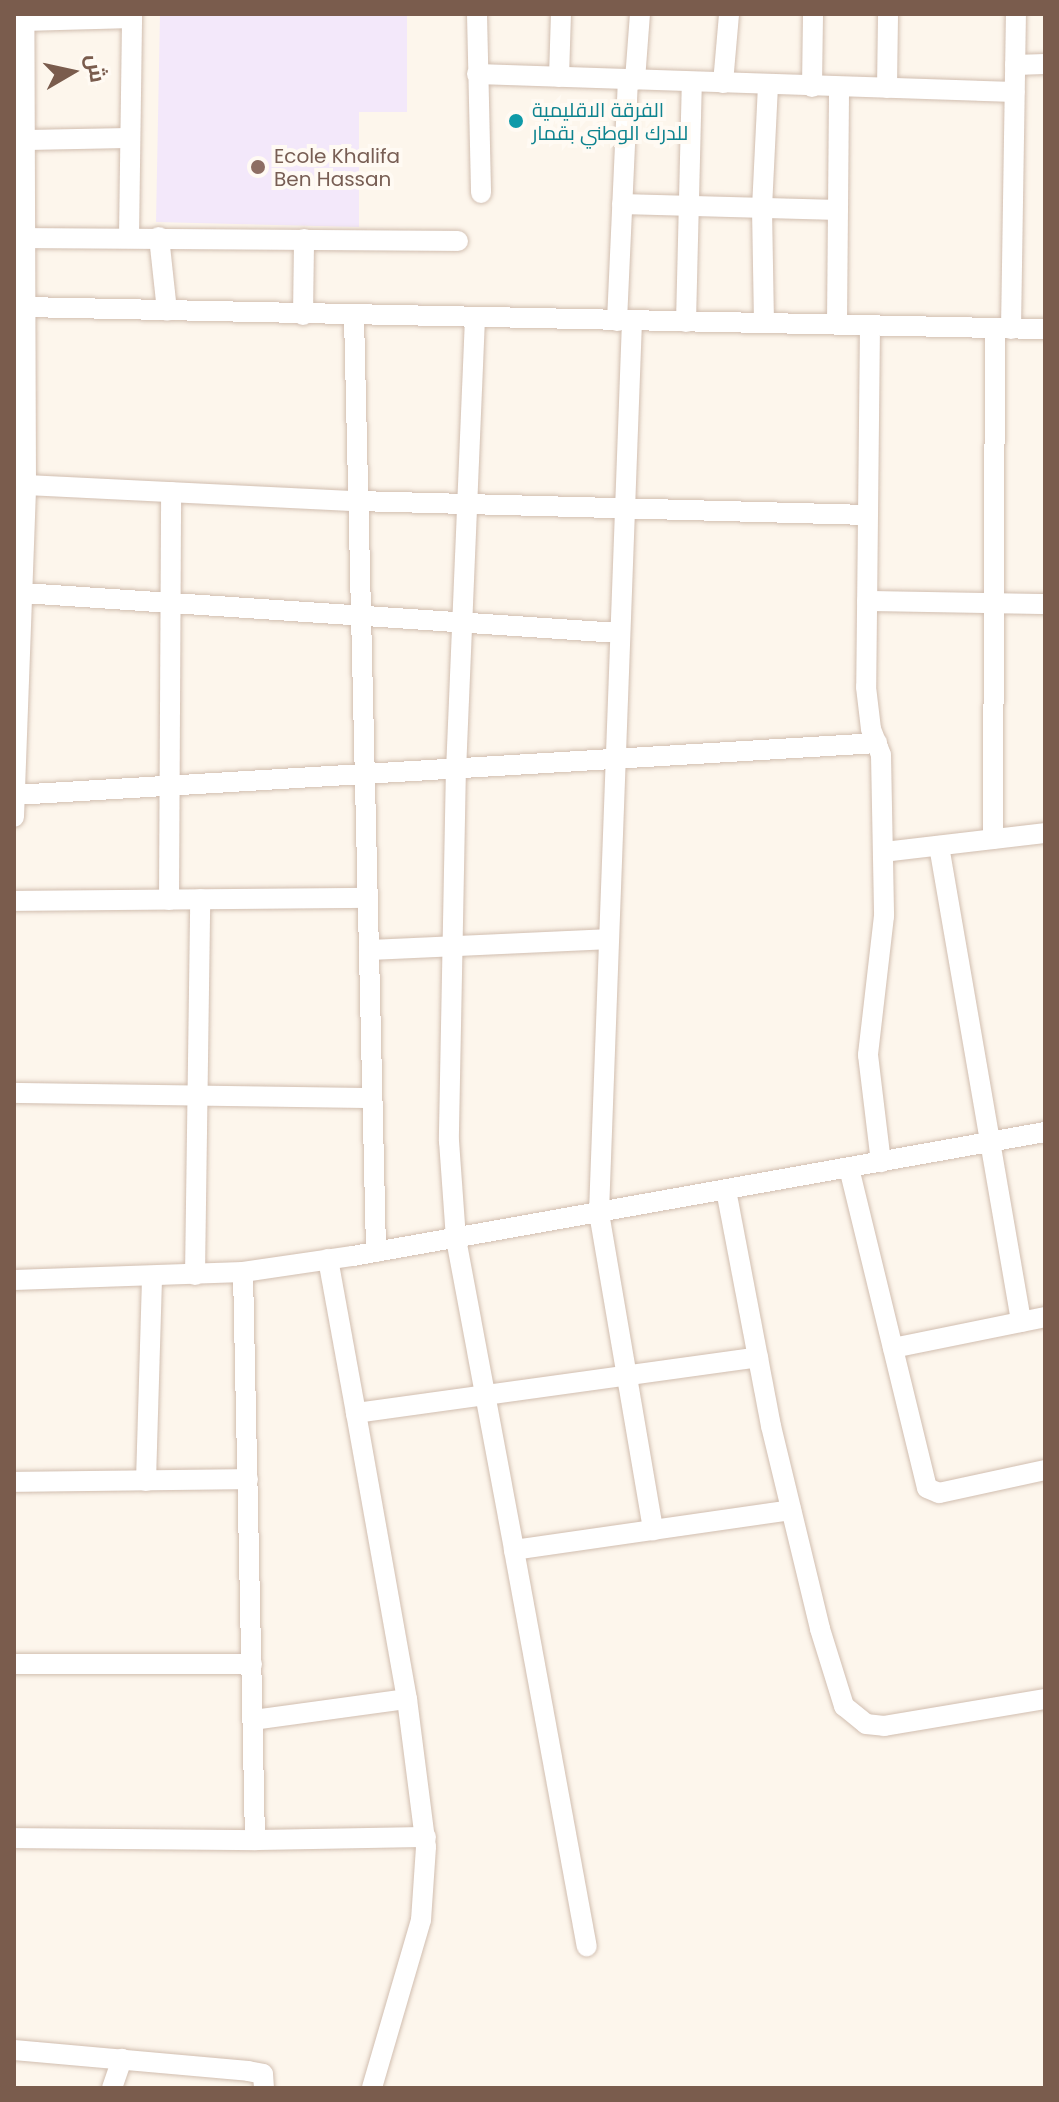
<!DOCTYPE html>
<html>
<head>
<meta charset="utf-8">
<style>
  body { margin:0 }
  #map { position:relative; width:1059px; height:2102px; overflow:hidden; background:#fdf6ec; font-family:Poppins,Cairo,sans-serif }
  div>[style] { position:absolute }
  .education>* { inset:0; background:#f3e8fa }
  .roads { filter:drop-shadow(0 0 2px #d1beb0) drop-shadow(0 0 2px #d1beb0) }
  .minor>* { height:20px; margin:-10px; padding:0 10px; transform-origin:10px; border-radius:10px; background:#fff }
  .dots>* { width:22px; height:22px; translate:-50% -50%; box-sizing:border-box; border:4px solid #fffaf3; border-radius:50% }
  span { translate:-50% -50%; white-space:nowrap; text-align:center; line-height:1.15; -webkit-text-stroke:8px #fffaf3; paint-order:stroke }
  .culture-label { font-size:20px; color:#0d838f }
  .left { translate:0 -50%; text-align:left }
  .education-label { font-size:20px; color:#785e54 }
  .frame { position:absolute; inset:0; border:16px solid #7a5c4d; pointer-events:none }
  .north { position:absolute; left:32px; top:32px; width:80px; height:80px; -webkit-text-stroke:6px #fffaf3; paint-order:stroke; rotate:81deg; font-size:22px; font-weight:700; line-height:32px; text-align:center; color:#7a5c4d }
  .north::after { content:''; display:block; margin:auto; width:28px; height:36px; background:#7a5c4d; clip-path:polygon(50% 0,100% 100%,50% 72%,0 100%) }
</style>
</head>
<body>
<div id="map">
  <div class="education">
    <div style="clip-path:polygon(160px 14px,407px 14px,407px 112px,359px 112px,359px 227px,156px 222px)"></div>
  </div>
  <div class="roads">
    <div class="minor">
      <div style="left:477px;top:14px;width:179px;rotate:88.7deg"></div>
      <div style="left:24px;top:21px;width:108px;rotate:-1.6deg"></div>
      <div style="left:1015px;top:65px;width:30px;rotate:-2deg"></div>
      <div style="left:477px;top:74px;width:538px;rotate:1.92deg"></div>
      <div style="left:559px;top:77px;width:63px;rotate:-88.2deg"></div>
      <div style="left:635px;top:80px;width:66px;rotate:-85.7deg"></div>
      <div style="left:723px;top:83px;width:69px;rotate:-85deg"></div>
      <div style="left:812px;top:87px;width:73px;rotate:-89.2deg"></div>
      <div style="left:887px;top:88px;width:74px;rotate:-89.2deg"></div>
      <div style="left:25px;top:140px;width:105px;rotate:-1.1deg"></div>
      <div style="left:622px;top:204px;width:216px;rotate:1.6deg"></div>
      <div style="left:129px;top:237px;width:223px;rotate:-89.2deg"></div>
      <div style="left:159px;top:237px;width:74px;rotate:83.8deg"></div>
      <div style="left:25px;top:238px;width:433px;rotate:0.4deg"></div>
      <div style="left:25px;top:307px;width:1020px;rotate:1.24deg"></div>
      <div style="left:303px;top:315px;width:76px;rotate:-89.2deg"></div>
      <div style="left:354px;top:316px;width:936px;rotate:88.65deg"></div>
      <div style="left:475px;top:318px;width:448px;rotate:92.4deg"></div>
      <div style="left:456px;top:766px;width:375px;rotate:91.1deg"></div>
      <div style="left:449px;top:1141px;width:98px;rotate:85.9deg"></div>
      <div style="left:456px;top:1239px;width:316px;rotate:79.4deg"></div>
      <div style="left:514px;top:1550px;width:280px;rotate:-8.2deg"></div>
      <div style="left:617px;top:321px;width:241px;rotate:-87.4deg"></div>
      <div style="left:632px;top:321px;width:893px;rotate:92.12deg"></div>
      <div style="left:599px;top:1213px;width:322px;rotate:80.3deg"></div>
      <div style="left:686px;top:322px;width:240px;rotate:-88.6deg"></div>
      <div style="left:764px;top:323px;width:115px;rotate:-91deg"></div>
      <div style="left:762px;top:208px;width:123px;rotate:-87.2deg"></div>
      <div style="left:837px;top:324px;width:237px;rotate:-89.5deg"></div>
      <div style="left:870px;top:325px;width:362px;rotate:90.6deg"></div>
      <div style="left:866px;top:687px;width:42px;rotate:83.2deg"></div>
      <div style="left:871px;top:729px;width:28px;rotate:69deg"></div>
      <div style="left:881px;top:755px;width:161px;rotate:88.9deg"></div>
      <div style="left:884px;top:916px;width:140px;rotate:96.6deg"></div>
      <div style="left:868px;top:1055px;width:108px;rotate:83.1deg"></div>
      <div style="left:1011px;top:329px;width:315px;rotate:-89.1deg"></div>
      <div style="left:26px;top:485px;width:331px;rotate:2.8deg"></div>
      <div style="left:357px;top:501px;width:510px;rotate:1.57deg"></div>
      <div style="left:23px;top:593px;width:597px;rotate:3.84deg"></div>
      <div style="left:867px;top:601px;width:178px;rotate:1deg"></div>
      <div style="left:15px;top:795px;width:864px;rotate:-3.45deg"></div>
      <div style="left:14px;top:817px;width:332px;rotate:-87.9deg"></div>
      <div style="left:26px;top:485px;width:471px;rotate:-90.2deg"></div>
      <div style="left:993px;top:839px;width:511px;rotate:-89.78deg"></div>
      <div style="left:939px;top:846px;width:483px;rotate:80.2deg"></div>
      <div style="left:884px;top:852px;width:162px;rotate:-6.7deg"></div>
      <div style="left:169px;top:900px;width:408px;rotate:-89.7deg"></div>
      <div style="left:14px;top:901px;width:353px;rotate:-0.5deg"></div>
      <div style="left:369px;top:950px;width:238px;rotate:-2.6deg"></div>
      <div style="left:14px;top:1093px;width:358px;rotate:0.8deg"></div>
      <div style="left:849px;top:1168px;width:329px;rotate:76.3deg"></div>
      <div style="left:927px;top:1488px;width:13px;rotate:23deg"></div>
      <div style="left:939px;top:1493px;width:108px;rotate:-12.2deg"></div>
      <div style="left:726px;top:1190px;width:240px;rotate:79.2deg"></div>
      <div style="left:771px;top:1426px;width:209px;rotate:76.4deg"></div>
      <div style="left:820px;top:1629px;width:81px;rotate:72.7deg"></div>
      <div style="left:844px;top:1706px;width:28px;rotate:39deg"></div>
      <div style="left:866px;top:1724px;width:18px;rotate:6deg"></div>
      <div style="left:884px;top:1726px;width:163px;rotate:-9.5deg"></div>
      <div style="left:328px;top:1259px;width:157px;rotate:79.7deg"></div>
      <div style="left:356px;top:1413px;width:406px;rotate:-7.9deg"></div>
      <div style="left:195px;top:1275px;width:376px;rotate:-89.2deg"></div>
      <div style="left:14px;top:1280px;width:229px;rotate:-2deg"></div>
      <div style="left:243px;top:1272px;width:111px;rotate:-8.3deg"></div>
      <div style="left:353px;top:1256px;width:703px;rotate:-10.16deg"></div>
      <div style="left:893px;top:1348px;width:155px;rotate:-11.5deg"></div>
      <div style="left:356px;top:1413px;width:291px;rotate:79.9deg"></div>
      <div style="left:407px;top:1699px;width:149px;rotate:82.7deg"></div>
      <div style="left:426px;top:1847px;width:73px;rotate:93.9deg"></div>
      <div style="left:421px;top:1920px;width:175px;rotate:106.3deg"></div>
      <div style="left:146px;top:1481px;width:203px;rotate:-88.3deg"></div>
      <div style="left:14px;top:1482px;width:234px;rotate:-0.7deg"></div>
      <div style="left:514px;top:1550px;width:403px;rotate:79.6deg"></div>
      <div style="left:14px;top:1664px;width:238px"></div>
      <div style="left:253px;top:1720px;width:155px;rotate:-7.8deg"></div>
      <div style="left:14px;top:1838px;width:241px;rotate:0.5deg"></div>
      <div style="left:255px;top:1840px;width:568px;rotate:-91.21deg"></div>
      <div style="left:255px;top:1840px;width:171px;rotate:-1deg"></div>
      <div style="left:14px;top:2050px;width:235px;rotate:5.1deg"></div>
      <div style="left:248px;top:2071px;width:15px;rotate:11deg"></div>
      <div style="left:263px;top:2074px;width:14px;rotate:86deg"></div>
      <div style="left:112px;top:2088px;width:31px;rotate:-71deg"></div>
    </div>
  </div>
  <div class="dots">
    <div style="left:516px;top:121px;background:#0f9aa8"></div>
    <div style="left:258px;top:167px;background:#8d6e63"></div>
  </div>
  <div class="culture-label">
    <span class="left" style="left:532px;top:122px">الفرقة الاقليمية<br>للدرك الوطني بقمار</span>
  </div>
  <div class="education-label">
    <span class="left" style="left:274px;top:168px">Ecole Khalifa<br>Ben Hassan</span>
  </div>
  <div class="frame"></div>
  <div class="north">ش</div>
</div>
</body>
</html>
